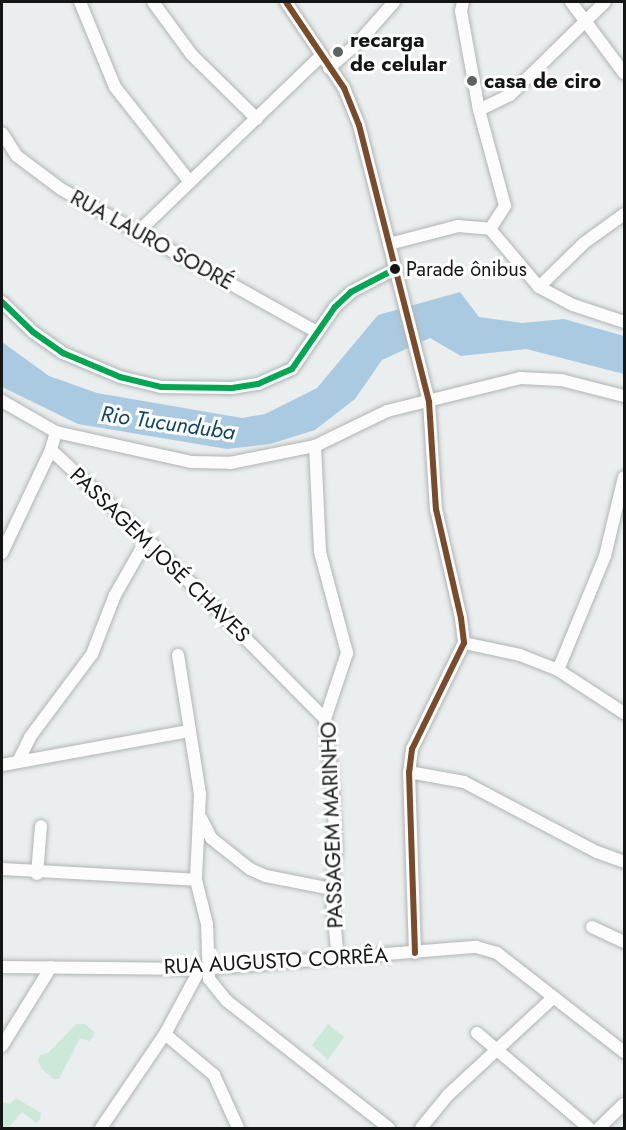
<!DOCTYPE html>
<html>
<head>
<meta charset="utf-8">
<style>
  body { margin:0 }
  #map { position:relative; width:626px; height:1130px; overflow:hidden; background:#eaeeee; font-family:Jost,sans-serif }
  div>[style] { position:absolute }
  .green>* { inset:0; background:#cbe8d9 }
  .water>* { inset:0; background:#aacae1 }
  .roads { filter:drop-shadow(0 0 2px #b1b4b4) drop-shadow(0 0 2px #b1b4b4) }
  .minor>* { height:12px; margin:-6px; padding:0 6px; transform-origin:6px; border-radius:6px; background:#fcfcfc }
  .bus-1>* { height:6px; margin:-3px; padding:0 3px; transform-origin:3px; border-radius:3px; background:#7a4b2a }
  .bus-2>* { height:6px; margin:-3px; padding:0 3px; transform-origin:3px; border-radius:3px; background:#00a651 }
  .dots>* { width:16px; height:16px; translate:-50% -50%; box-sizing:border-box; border:3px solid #fff; border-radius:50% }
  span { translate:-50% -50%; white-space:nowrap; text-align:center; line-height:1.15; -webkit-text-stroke:6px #fff; paint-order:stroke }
  .bus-label { font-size:20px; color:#141616 }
  .left { translate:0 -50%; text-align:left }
  .poi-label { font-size:21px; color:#141616; font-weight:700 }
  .street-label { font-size:21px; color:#141616 }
  .water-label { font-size:22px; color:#0e4566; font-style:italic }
  .frame { position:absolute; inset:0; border:3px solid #141616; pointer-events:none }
</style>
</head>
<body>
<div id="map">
  <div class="green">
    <div style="clip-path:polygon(76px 1024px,85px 1024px,94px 1032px,93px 1037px,89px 1041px,80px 1038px,59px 1079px,54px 1079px,42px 1069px,38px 1061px,40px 1055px,48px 1053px)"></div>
    <div style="clip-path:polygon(328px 1024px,344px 1037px,328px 1060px,312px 1045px)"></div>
    <div style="clip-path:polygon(16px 1098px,41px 1113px,40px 1120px,36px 1123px,22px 1112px,8px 1128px,2px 1128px,2px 1102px,10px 1104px)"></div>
  </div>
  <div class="water">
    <div style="clip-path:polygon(460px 292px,479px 317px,522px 323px,564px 319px,624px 336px,624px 374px,526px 349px,461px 356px,430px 338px,382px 360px,355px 399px,315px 430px,270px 444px,227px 449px,78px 424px,2px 387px,2px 342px,49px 376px,97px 393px,242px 418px,265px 414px,317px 388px,378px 315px)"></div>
  </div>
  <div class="roads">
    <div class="minor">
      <div style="left:80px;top:2px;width:92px;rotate:67.6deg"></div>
      <div style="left:115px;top:87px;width:121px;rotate:51.7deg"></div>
      <div style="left:153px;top:2px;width:66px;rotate:53.7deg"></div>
      <div style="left:192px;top:55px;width:91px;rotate:44.6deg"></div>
      <div style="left:286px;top:2px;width:104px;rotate:56deg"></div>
      <div style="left:344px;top:88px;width:40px;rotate:68deg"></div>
      <div style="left:359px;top:125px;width:286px;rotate:75.8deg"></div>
      <div style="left:429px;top:402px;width:107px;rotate:86.3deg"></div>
      <div style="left:436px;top:509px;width:112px;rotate:77.1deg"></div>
      <div style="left:461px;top:618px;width:25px;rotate:83deg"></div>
      <div style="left:464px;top:643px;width:118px;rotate:116.1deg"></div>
      <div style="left:412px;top:749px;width:23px;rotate:97deg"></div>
      <div style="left:409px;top:772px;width:181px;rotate:88.1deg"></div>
      <div style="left:463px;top:2px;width:9px;rotate:103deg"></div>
      <div style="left:461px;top:11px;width:101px;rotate:79.7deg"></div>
      <div style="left:479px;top:110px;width:99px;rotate:74.8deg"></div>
      <div style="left:505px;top:206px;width:27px;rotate:123deg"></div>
      <div style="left:571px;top:2px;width:89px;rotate:53.3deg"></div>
      <div style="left:329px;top:68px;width:37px;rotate:-41deg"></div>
      <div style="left:357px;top:44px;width:56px;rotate:-48.6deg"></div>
      <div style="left:479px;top:110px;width:34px;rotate:-26deg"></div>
      <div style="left:510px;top:95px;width:133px;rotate:-44.4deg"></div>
      <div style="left:2px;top:133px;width:27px;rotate:57deg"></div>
      <div style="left:17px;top:156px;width:55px;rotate:36.9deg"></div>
      <div style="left:61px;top:189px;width:291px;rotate:29.2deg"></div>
      <div style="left:137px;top:233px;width:255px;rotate:-43.9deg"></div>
      <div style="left:389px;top:244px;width:71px;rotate:-14.6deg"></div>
      <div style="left:458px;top:226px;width:32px;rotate:5deg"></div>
      <div style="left:490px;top:229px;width:76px;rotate:49.8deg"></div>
      <div style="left:539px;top:287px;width:38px;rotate:28deg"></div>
      <div style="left:573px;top:305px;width:54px;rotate:18.4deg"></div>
      <div style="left:539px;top:287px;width:63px;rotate:-44.4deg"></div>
      <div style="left:584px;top:243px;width:49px;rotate:-35.9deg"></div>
      <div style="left:2px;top:302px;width:43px;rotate:44.1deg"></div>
      <div style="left:33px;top:332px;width:37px;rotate:35deg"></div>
      <div style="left:63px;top:353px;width:62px;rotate:22.8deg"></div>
      <div style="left:120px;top:377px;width:42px;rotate:13.7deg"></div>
      <div style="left:161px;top:387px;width:71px;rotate:0.8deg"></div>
      <div style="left:232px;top:388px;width:26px;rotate:-9deg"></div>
      <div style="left:258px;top:384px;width:37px;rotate:-24deg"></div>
      <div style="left:292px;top:369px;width:75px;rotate:-55.3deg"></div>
      <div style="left:335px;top:307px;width:22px;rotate:-43deg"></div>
      <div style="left:351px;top:292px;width:47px;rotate:-27.6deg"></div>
      <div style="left:2px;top:401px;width:62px;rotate:29.9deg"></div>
      <div style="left:56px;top:432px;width:19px;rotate:106deg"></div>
      <div style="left:51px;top:450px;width:131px;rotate:42.8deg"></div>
      <div style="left:147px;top:539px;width:253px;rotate:45.3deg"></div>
      <div style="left:56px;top:432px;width:138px;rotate:12.5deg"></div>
      <div style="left:191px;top:462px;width:39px;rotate:1deg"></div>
      <div style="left:230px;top:463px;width:87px;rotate:-11.3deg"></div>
      <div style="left:315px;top:446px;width:80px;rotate:-25.9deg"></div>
      <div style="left:387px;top:411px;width:137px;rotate:-13.9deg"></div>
      <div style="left:520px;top:378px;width:41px;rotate:2.8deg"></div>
      <div style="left:561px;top:380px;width:65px;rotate:14.3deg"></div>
      <div style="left:315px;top:446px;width:106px;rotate:87.3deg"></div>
      <div style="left:320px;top:552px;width:105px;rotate:75deg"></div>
      <div style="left:347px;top:653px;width:70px;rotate:108.4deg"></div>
      <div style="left:325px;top:719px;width:59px;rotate:83.2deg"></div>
      <div style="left:332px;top:778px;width:72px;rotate:86.8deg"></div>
      <div style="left:336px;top:850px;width:39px;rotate:97deg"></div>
      <div style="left:331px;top:889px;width:70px;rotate:84.3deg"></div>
      <div style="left:2px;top:553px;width:114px;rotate:-64.6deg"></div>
      <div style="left:464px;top:643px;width:57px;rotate:12.1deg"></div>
      <div style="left:520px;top:655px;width:41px;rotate:21.5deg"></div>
      <div style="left:558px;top:670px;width:79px;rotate:33.1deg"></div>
      <div style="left:178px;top:655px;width:141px;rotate:81deg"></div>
      <div style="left:200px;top:794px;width:86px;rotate:92.7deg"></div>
      <div style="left:196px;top:880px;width:45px;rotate:76deg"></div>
      <div style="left:207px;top:924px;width:55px;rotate:87.9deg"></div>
      <div style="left:209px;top:979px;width:28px;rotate:51deg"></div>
      <div style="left:227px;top:1001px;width:206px;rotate:38.1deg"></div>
      <div style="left:558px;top:670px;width:123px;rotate:-67.6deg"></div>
      <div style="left:605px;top:556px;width:81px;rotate:-76.5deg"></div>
      <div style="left:18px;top:762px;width:28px;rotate:-64deg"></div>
      <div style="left:30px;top:737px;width:104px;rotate:-53.2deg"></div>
      <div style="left:92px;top:654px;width:63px;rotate:-68.7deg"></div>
      <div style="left:115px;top:595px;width:64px;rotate:-60.3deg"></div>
      <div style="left:2px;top:765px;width:190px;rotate:-10.3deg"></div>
      <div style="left:409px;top:772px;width:56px;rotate:10.3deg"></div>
      <div style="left:464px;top:782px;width:150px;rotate:27.8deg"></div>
      <div style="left:597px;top:852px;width:29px;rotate:20deg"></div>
      <div style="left:201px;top:818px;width:22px;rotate:63deg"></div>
      <div style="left:211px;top:838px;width:50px;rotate:38.5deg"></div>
      <div style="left:250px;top:869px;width:17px;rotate:24deg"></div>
      <div style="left:266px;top:876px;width:66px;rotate:11.3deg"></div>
      <div style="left:2px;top:869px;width:194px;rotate:3.2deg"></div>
      <div style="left:37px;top:874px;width:48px;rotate:-85.2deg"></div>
      <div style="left:592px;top:927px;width:35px;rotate:25deg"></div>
      <div style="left:2px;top:967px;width:198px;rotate:0.6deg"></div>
      <div style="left:200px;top:969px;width:277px;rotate:-4.6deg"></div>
      <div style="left:476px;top:947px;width:22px;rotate:16deg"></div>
      <div style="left:497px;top:953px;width:161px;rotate:37.9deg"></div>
      <div style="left:477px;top:1033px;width:147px;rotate:40.3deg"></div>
      <div style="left:165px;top:1034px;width:64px;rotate:39.9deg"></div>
      <div style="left:214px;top:1075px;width:58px;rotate:65.6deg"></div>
      <div style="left:2px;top:1046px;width:93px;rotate:-58.2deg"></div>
      <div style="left:101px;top:1128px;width:114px;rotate:-55.8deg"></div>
      <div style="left:165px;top:1034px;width:74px;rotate:-61.7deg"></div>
      <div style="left:421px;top:1128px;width:43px;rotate:-50.7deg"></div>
      <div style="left:448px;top:1095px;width:144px;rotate:-42.8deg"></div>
      <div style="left:599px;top:1128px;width:35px;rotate:-44deg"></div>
    </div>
  </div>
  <div class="bus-1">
    <div style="left:286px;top:2px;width:104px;rotate:56deg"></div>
    <div style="left:344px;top:88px;width:40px;rotate:68deg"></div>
    <div style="left:359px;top:125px;width:286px;rotate:75.8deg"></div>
    <div style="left:429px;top:402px;width:107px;rotate:86.3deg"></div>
    <div style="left:436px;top:509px;width:112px;rotate:77.1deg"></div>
    <div style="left:461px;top:618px;width:25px;rotate:83deg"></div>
    <div style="left:464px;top:643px;width:118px;rotate:116.1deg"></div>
    <div style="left:412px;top:749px;width:23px;rotate:97deg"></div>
    <div style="left:409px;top:772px;width:181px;rotate:88.1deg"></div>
  </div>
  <div class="bus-2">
    <div style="left:2px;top:302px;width:43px;rotate:44.1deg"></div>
    <div style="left:33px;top:332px;width:37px;rotate:35deg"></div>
    <div style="left:63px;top:353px;width:62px;rotate:22.8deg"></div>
    <div style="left:120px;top:377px;width:42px;rotate:13.7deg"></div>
    <div style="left:161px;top:387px;width:71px;rotate:0.8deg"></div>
    <div style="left:232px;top:388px;width:26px;rotate:-9deg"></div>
    <div style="left:258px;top:384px;width:37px;rotate:-24deg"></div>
    <div style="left:292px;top:369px;width:75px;rotate:-55.3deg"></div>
    <div style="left:335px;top:307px;width:22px;rotate:-43deg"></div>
    <div style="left:351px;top:292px;width:47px;rotate:-27.6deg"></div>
  </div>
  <div class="dots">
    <div style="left:338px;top:52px;background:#5f6262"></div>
    <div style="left:472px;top:81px;background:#5f6262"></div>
    <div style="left:395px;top:269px;background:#141616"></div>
  </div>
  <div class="bus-label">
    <span class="left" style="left:406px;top:269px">Parade ônibus</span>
  </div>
  <div class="poi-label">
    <span class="left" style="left:350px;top:52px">recarga<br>de celular</span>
    <span class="left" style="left:484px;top:81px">casa de ciro</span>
  </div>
  <div class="street-label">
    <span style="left:152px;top:240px;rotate:29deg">RUA LAURO SODRÉ</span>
    <span style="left:160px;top:555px;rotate:44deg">PASSAGEM JOSÉ CHAVES</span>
    <span style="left:332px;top:825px;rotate:-92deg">PASSAGEM MARINHO</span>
    <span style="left:276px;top:961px;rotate:-3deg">RUA AUGUSTO CORRÊA</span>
  </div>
  <div class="water-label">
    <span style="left:168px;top:423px;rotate:8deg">Rio Tucunduba</span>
  </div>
  <div class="frame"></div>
</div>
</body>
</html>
